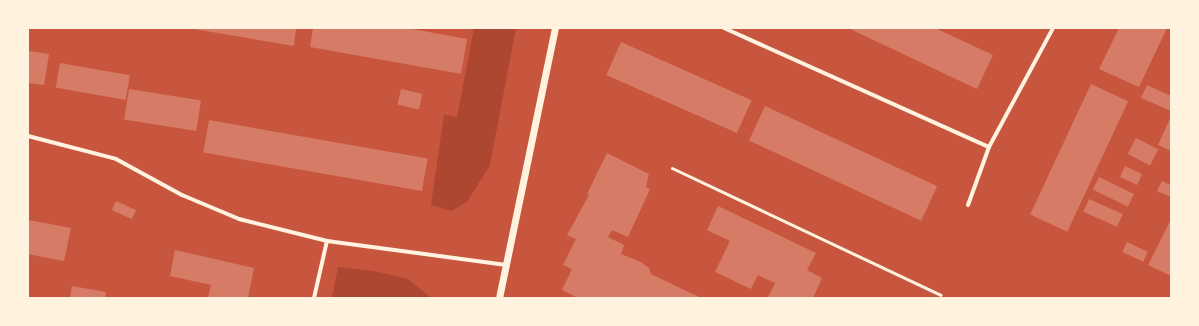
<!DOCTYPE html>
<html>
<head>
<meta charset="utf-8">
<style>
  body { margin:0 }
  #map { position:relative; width:1199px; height:326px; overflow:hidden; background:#c8553d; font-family:"Nunito Sans",sans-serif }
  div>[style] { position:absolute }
  .green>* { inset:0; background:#ae4732 }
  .building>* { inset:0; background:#d67c66; transform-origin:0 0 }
  .service>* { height:3px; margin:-1.5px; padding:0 1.5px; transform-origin:1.5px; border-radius:1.5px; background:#fff3e0 }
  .minor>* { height:4px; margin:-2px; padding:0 2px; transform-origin:2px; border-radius:2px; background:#fff3e0 }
  .tertiary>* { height:7px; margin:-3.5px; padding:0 3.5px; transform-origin:3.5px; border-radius:3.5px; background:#fff3e0 }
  span { translate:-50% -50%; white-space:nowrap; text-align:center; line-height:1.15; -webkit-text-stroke:3px #fff3e0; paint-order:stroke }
  .frame { position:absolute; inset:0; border:29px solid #fff3e0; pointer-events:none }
</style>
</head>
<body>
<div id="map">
  <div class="green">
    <div style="clip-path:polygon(474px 28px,516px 28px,490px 165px,467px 202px,451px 211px,431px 205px,444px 115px,457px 117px)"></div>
    <div style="clip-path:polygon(338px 267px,374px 271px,408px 279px,431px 298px,332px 298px)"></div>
  </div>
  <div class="building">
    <div style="clip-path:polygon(188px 28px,296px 28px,294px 46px)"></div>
    <div style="clip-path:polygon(313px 28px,407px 28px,467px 39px,461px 74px,310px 47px)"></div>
    <div style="clip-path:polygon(848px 28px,935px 28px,993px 55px,977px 89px)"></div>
    <div style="clip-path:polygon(1119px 28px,1167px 28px,1139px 87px,1099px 69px)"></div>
    <div style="left:621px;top:42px;width:143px;height:36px;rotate:24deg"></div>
    <div style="clip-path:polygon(28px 51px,49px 54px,44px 85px,28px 83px)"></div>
    <div style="left:60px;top:63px;width:71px;height:25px;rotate:10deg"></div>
    <div style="left:1091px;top:84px;width:41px;height:144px;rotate:25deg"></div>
    <div style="clip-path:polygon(1147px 85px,1171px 96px,1171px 111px,1141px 98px)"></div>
    <div style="left:129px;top:89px;width:73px;height:31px;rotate:9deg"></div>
    <div style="left:401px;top:89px;width:22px;height:16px;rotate:13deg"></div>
    <div style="left:765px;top:106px;width:190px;height:38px;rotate:25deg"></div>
    <div style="clip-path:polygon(1171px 116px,1171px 151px,1158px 145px)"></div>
    <div style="left:209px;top:120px;width:222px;height:33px;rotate:10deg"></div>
    <div style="left:1136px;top:138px;width:25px;height:18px;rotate:27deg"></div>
    <div style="clip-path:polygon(607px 153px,649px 174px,646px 187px,650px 189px,628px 237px,612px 230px,608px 237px,624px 245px,621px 254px,641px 262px,649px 268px,651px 274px,701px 298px,578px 298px,562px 290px,572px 269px,563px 265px,576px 239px,567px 235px,589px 195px,587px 194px)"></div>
    <div style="left:1125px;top:166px;width:19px;height:12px;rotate:25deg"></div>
    <div style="left:1099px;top:177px;width:39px;height:14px;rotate:26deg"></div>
    <div style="clip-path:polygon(1162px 181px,1171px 185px,1171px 197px,1157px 191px)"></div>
    <div style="left:1089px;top:199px;width:37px;height:14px;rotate:24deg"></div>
    <div style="left:116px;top:201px;width:22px;height:10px;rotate:24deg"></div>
    <div style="clip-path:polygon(718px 206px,816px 253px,807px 270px,822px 278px,813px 298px,770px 298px,768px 297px,775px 283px,758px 275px,751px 289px,715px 272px,730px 241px,707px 230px)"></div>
    <div style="clip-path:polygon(1171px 219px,1171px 276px,1148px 265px)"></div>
    <div style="clip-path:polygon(28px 220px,71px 228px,64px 261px,28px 254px)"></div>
    <div style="left:1127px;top:242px;width:23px;height:11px;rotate:25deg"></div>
    <div style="clip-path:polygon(175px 250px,254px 268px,248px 298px,208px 298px,211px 285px,170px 276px)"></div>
    <div style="clip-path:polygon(72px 286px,106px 292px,105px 298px,70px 298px)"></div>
  </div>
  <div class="service">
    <div style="left:672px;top:168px;width:297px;rotate:25.3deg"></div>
  </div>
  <div class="minor">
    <div style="left:724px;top:28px;width:290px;rotate:24.2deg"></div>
    <div style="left:28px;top:136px;width:91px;rotate:14.6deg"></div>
    <div style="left:116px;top:159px;width:75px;rotate:28.6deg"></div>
    <div style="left:182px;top:195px;width:62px;rotate:22.8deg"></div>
    <div style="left:239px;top:219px;width:91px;rotate:14deg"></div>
    <div style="left:327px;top:241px;width:181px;rotate:7.6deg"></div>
    <div style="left:968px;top:205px;width:62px;rotate:-70.1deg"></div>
    <div style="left:989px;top:147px;width:135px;rotate:-61.7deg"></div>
    <div style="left:314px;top:298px;width:58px;rotate:-77.2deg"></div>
  </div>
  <div class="tertiary">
    <div style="left:499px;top:298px;width:276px;rotate:-78.3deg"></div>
  </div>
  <div class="frame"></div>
</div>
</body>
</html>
